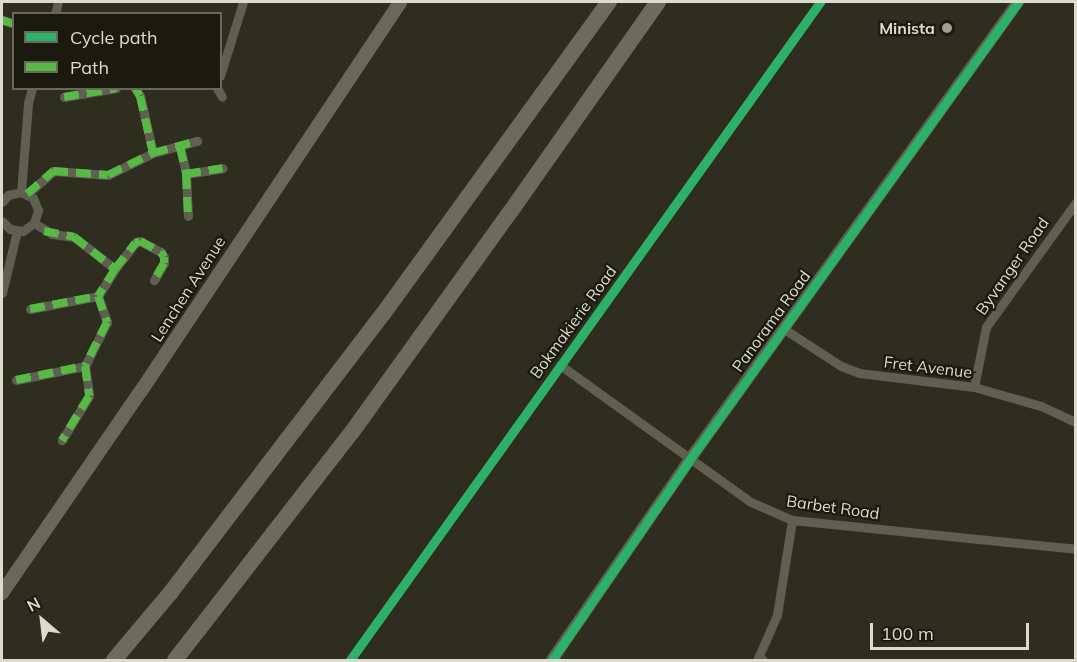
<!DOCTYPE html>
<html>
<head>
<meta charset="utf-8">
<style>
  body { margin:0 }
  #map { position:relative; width:1077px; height:662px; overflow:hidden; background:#2e2d20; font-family:Mulish,sans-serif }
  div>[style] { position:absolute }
  .minor>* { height:9px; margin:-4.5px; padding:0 4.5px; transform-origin:4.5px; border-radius:4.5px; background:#5f5f52 }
  .tertiary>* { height:12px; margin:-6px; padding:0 6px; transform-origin:6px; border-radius:6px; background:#5f5f52 }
  .secondary>* { height:14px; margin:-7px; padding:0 7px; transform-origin:7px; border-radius:7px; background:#6a685a }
  .motorway>* { height:16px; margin:-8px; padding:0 8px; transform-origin:8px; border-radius:8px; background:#6c6c5a }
  .quiet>* { height:8px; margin-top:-4px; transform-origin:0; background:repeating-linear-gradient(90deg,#58b947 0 15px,transparent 0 23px) }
  .cycleway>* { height:9px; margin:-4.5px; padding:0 4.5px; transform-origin:4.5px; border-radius:4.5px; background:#2db169 }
  .dots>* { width:16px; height:16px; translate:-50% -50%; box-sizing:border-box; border:3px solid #1a1a0f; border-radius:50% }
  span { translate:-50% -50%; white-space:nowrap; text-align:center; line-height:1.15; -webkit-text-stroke:4.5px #1a1a0f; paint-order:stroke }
  .poi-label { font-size:16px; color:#dcdccd; font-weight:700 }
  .right { translate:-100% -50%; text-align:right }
  .street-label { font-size:16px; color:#dcdccd }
  .frame { position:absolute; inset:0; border:3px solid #dcdccd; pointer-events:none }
  .legend { position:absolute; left:12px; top:12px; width:210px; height:78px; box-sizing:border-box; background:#1a1a0f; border:2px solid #68685b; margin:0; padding:8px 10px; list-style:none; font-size:18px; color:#dcdccd }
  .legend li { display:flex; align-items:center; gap:12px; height:30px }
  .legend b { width:30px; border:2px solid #68685b }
  .north { position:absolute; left:12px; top:590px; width:60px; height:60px; -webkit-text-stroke:4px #1a1a0f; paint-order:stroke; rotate:332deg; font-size:16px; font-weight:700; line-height:24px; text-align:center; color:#dcdccd }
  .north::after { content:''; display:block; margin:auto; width:21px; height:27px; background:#dcdccd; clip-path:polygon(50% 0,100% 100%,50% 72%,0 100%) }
  .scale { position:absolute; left:870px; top:623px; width:159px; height:27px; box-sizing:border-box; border:3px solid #dcdccd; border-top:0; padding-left:8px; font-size:18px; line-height:21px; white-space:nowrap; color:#dcdccd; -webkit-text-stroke:4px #1a1a0f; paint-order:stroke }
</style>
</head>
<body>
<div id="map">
  <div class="minor">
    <div style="left:55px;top:14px;width:12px;rotate:-76deg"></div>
    <div style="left:2px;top:20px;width:13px;rotate:18deg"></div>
    <div style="left:220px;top:76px;width:77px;rotate:-72.7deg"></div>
    <div style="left:135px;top:88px;width:9px;rotate:58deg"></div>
    <div style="left:140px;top:96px;width:58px;rotate:77.2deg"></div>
    <div style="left:217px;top:88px;width:10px;rotate:61deg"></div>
    <div style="left:64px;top:97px;width:53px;rotate:-9.8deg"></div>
    <div style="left:180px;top:147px;width:28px;rotate:77deg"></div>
    <div style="left:186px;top:174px;width:42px;rotate:87.3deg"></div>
    <div style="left:186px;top:174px;width:37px;rotate:-9deg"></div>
    <div style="left:21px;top:192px;width:89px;rotate:-85.5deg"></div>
    <div style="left:28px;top:103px;width:16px;rotate:-75deg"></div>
    <div style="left:27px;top:194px;width:35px;rotate:-41deg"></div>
    <div style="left:53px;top:171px;width:55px;rotate:4.2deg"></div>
    <div style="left:108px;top:175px;width:50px;rotate:-26.1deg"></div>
    <div style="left:153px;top:153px;width:46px;rotate:-15.3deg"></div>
    <div style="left:2px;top:202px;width:9px;rotate:-49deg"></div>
    <div style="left:8px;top:195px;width:13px;rotate:-13deg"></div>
    <div style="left:21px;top:192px;width:13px;rotate:27deg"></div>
    <div style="left:33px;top:198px;width:13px;rotate:67deg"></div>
    <div style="left:38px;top:210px;width:14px;rotate:107deg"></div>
    <div style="left:34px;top:223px;width:14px;rotate:144deg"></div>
    <div style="left:23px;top:231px;width:13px;rotate:-171deg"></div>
    <div style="left:10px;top:229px;width:11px;rotate:-135deg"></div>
    <div style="left:34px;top:223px;width:21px;rotate:31deg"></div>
    <div style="left:52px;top:234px;width:22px;rotate:8deg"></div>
    <div style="left:74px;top:237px;width:52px;rotate:38deg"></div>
    <div style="left:115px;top:269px;width:32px;rotate:122deg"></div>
    <div style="left:98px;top:296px;width:28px;rotate:71deg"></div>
    <div style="left:107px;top:322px;width:49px;rotate:116.6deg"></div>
    <div style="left:85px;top:366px;width:30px;rotate:82deg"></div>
    <div style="left:89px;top:396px;width:52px;rotate:121.5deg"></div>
    <div style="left:115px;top:269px;width:33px;rotate:-52deg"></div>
    <div style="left:135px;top:243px;width:5px;rotate:-22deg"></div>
    <div style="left:140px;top:241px;width:24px;rotate:28deg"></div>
    <div style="left:161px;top:252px;width:6px;rotate:59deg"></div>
    <div style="left:164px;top:257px;width:6px;rotate:90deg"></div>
    <div style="left:164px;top:263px;width:20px;rotate:120deg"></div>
    <div style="left:2px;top:293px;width:64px;rotate:-76.4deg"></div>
    <div style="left:30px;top:309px;width:69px;rotate:-10.8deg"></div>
    <div style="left:784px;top:329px;width:68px;rotate:33deg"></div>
    <div style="left:841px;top:366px;width:19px;rotate:21deg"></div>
    <div style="left:859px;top:373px;width:116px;rotate:6.9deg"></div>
    <div style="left:974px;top:387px;width:70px;rotate:15.8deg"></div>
    <div style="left:1041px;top:406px;width:38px;rotate:25deg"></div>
    <div style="left:560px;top:365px;width:235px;rotate:35.7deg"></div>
    <div style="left:751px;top:502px;width:45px;rotate:23.7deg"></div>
    <div style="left:792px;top:520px;width:285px;rotate:5.8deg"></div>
    <div style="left:16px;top:380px;width:70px;rotate:-11.5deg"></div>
    <div style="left:974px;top:387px;width:61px;rotate:-78.7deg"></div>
    <div style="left:986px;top:327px;width:154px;rotate:-54.2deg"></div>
    <div style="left:350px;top:660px;width:809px;rotate:-54.46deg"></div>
    <div style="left:763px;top:660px;width:5px;rotate:-158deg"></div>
    <div style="left:758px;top:658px;width:47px;rotate:-66.2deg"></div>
    <div style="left:777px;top:615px;width:96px;rotate:-81deg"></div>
  </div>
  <div class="tertiary">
    <div style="left:552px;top:660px;width:244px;rotate:-55.5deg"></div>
    <div style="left:690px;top:459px;width:563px;rotate:-54.33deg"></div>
  </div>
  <div class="secondary">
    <div style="left:2px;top:593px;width:245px;rotate:-55.5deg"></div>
    <div style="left:141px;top:391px;width:467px;rotate:-56.3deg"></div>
  </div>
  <div class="motorway">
    <div style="left:114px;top:660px;width:89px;rotate:-50deg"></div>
    <div style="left:171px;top:592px;width:350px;rotate:-52.7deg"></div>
    <div style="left:383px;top:314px;width:385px;rotate:-54.1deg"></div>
    <div style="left:175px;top:660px;width:289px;rotate:-52.2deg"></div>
    <div style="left:352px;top:432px;width:272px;rotate:-54.3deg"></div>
    <div style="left:511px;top:211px;width:256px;rotate:-54.9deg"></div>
  </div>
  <div class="quiet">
    <div style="left:2px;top:20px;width:13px;rotate:18deg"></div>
    <div style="left:135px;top:88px;width:9px;rotate:58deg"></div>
    <div style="left:140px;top:96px;width:58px;rotate:77.2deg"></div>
    <div style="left:64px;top:97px;width:53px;rotate:-9.8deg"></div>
    <div style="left:180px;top:147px;width:28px;rotate:77deg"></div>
    <div style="left:186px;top:174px;width:42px;rotate:87.3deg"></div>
    <div style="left:186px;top:174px;width:37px;rotate:-9deg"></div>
    <div style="left:27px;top:194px;width:35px;rotate:-41deg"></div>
    <div style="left:53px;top:171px;width:55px;rotate:4.2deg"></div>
    <div style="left:108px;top:175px;width:50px;rotate:-26.1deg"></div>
    <div style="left:153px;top:153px;width:46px;rotate:-15.3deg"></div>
    <div style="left:44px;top:231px;width:31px;rotate:11deg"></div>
    <div style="left:74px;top:237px;width:52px;rotate:38deg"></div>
    <div style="left:115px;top:269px;width:32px;rotate:122deg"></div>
    <div style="left:98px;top:296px;width:28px;rotate:71deg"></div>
    <div style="left:107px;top:322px;width:49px;rotate:116.6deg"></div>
    <div style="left:85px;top:366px;width:30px;rotate:82deg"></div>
    <div style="left:89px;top:396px;width:52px;rotate:121.5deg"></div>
    <div style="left:115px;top:269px;width:33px;rotate:-52deg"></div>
    <div style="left:135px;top:243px;width:5px;rotate:-22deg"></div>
    <div style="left:140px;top:241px;width:24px;rotate:28deg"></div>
    <div style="left:161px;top:252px;width:6px;rotate:59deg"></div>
    <div style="left:164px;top:257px;width:6px;rotate:90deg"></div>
    <div style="left:164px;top:263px;width:20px;rotate:120deg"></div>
    <div style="left:30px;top:309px;width:69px;rotate:-10.8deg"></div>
    <div style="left:16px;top:380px;width:70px;rotate:-11.5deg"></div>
  </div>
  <div class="cycleway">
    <div style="left:350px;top:660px;width:809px;rotate:-54.46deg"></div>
    <div style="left:552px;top:660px;width:244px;rotate:-55.5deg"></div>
    <div style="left:690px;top:459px;width:563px;rotate:-54.33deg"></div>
  </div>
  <div class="dots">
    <div style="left:947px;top:28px;background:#9f9f90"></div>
  </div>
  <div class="poi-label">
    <span class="right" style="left:935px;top:28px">Minista</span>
  </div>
  <div class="street-label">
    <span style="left:1012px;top:266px;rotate:-55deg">Byvanger Road</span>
    <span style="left:188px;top:289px;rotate:-57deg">Lenchen Avenue</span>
    <span style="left:771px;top:321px;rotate:-54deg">Panorama Road</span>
    <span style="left:573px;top:322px;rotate:-54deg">Bokmakierie Road</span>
    <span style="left:928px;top:367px;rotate:7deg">Fret Avenue</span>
    <span style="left:833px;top:507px;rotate:8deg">Barbet Road</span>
  </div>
  <div class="frame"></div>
  <ul class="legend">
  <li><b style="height:8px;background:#2db169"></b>Cycle path</li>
  <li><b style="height:8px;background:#58b947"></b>Path</li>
  </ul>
  <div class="north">N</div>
  <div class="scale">100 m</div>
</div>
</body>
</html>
